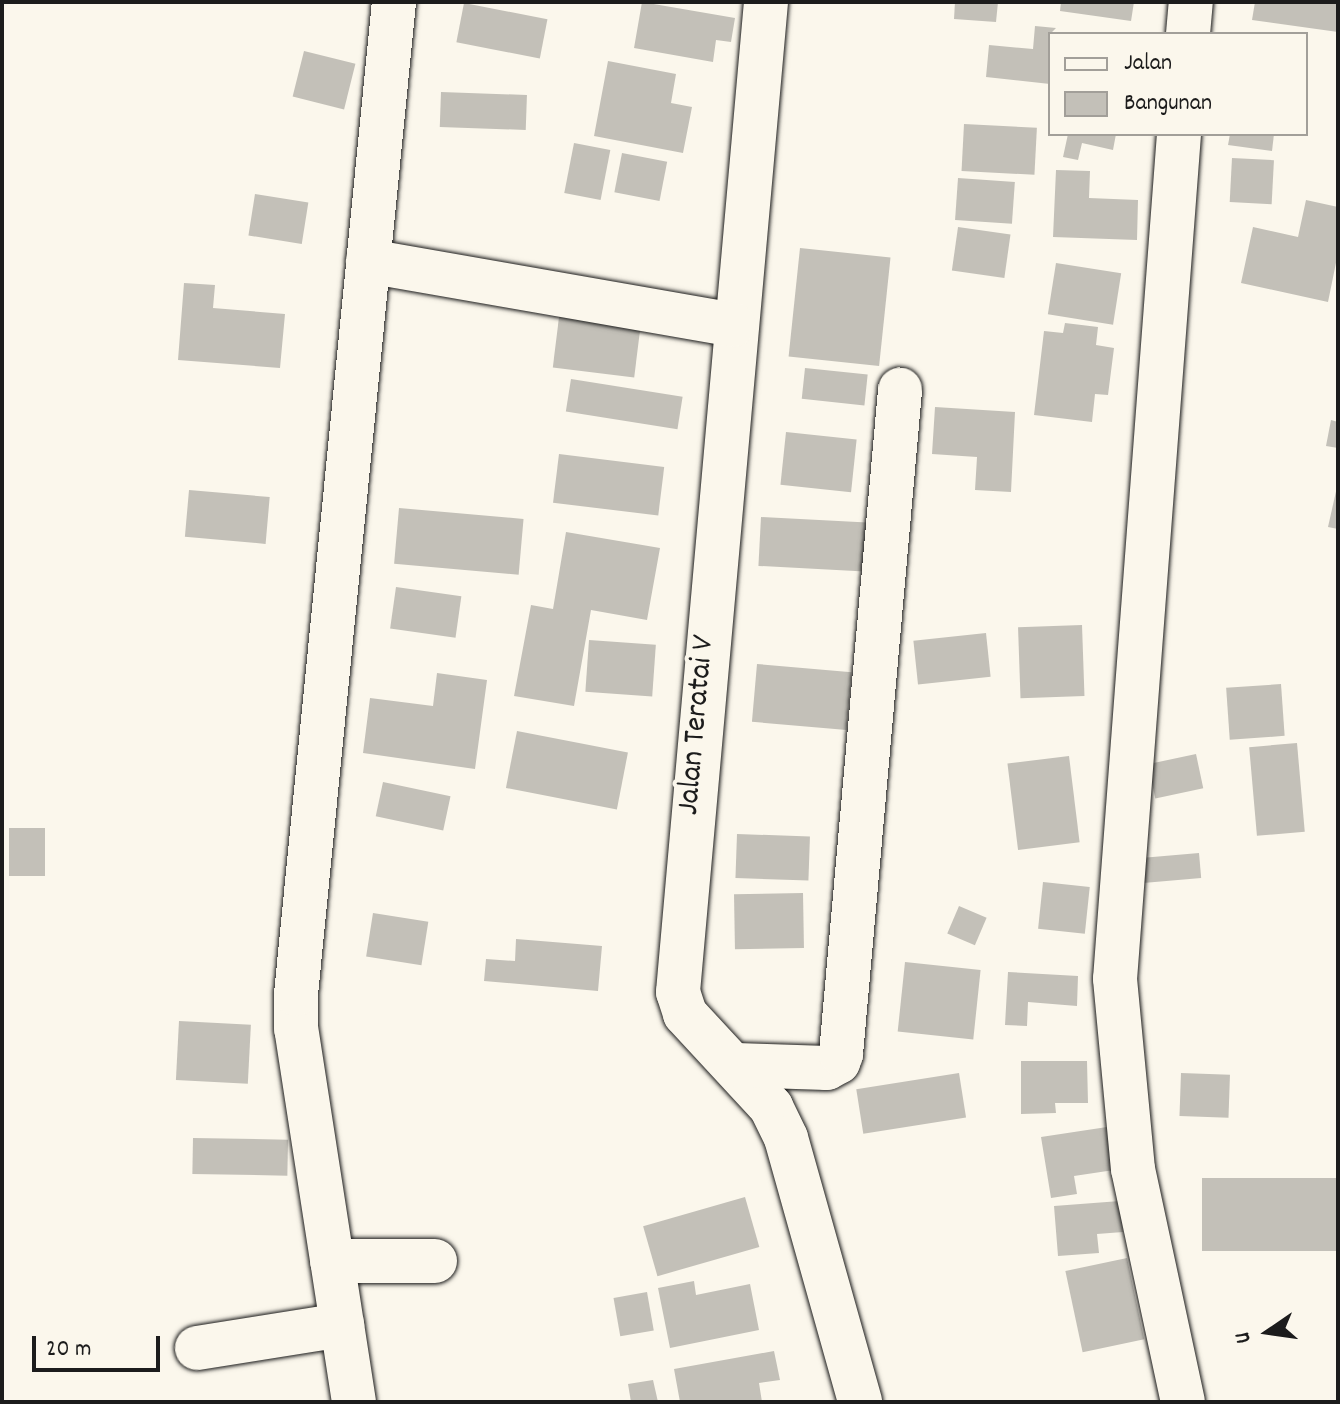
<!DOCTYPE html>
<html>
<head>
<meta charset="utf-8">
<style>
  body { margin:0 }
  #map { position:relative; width:1340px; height:1404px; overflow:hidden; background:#fbf7ec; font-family:Dekko,sans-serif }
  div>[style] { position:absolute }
  .building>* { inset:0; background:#c3c0b8; transform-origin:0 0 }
  .roads { filter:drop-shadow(0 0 2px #1c1c1c) drop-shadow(0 0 2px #1c1c1c) }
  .minor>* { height:44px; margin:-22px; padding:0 22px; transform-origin:22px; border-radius:22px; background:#fbf7ec }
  span { translate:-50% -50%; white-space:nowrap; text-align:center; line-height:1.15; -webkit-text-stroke:8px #fbf7ec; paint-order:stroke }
  .street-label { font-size:32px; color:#1c1c1c }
  .frame { position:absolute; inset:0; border:4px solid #1c1c1c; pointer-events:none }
  .legend { position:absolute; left:1048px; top:32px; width:260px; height:104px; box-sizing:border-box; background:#fbf7ec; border:2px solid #a29f99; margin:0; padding:10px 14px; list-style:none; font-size:24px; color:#1c1c1c }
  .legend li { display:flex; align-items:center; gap:16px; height:40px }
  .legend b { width:40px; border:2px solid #a29f99 }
  .north { position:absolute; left:1228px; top:1292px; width:80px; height:80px; -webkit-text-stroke:6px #fbf7ec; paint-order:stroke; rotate:257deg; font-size:22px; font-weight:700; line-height:32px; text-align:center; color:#1c1c1c }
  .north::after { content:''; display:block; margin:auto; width:28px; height:36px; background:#1c1c1c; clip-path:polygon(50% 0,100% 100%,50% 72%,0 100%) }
  .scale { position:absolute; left:32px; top:1336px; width:128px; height:36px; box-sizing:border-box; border:4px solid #1c1c1c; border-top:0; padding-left:10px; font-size:24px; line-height:28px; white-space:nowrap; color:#1c1c1c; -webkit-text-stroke:6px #fbf7ec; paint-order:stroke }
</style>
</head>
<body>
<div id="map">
  <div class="building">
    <div style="clip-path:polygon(642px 2px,735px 18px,731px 42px,716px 40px,713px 62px,634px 48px)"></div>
    <div style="clip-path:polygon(955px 2px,998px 2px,996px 22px,954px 19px)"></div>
    <div style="clip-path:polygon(1061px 2px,1134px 2px,1131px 21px,1060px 11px)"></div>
    <div style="clip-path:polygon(1255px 2px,1338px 2px,1338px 32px,1252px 20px)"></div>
    <div style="left:464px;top:3px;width:85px;height:40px;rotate:11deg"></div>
    <div style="clip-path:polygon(1035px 26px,1056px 28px,1050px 34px,1050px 84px,986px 77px,989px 45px,1033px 49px)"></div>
    <div style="left:304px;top:51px;width:53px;height:47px;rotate:14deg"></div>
    <div style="clip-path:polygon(608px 61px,676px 74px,671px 103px,692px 107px,683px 153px,594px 136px)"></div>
    <div style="left:441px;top:92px;width:86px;height:35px;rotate:2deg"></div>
    <div style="left:964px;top:124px;width:73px;height:47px;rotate:3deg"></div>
    <div style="clip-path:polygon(1068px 134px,1116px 134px,1113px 150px,1082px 143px,1078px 160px,1063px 157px)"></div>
    <div style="clip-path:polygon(1230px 134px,1274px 134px,1272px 151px,1228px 145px)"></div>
    <div style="left:574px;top:143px;width:37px;height:51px;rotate:11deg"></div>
    <div style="left:622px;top:153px;width:46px;height:40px;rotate:11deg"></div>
    <div style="left:1232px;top:158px;width:42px;height:44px;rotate:3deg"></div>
    <div style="clip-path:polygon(1056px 170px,1090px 171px,1089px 198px,1138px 200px,1137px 240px,1053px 237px)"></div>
    <div style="left:958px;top:178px;width:57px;height:42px;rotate:4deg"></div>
    <div style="left:255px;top:194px;width:54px;height:42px;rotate:9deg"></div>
    <div style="clip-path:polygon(1306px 200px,1338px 207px,1338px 253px,1328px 302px,1241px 283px,1253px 227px,1298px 237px)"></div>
    <div style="left:958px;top:227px;width:53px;height:44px;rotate:8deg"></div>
    <div style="left:800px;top:248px;width:91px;height:109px;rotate:6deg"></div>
    <div style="left:1056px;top:263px;width:66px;height:52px;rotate:9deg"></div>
    <div style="clip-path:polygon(184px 283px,215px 285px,213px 308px,285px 314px,280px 368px,178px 360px)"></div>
    <div style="left:560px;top:309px;width:82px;height:59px;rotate:7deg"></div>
    <div style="clip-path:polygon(1065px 323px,1098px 327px,1096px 345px,1114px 348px,1108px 395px,1095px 394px,1092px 422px,1034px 415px,1044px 331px,1063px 333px)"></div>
    <div style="left:805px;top:368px;width:63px;height:31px;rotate:6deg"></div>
    <div style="left:571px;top:379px;width:113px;height:33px;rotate:9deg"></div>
    <div style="clip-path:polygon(935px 407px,1015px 412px,1011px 492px,975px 490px,977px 457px,932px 454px)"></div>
    <div style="clip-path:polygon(1331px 420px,1338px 422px,1338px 448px,1326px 446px)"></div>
    <div style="left:786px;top:432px;width:71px;height:53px;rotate:6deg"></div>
    <div style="left:559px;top:454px;width:106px;height:49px;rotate:7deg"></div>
    <div style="clip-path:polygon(1337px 487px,1338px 487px,1338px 529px,1328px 527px)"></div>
    <div style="left:189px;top:490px;width:81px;height:47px;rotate:5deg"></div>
    <div style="left:399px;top:508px;width:125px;height:56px;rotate:5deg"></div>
    <div style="left:761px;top:517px;width:106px;height:49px;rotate:3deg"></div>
    <div style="clip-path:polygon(566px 532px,660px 548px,647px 620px,591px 610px,574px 706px,514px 696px,531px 605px,553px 609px)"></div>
    <div style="left:396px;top:587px;width:66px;height:42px;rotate:8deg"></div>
    <div style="left:1082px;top:625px;width:71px;height:64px;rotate:88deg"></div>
    <div style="left:986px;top:633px;width:44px;height:73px;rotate:84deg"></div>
    <div style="left:589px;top:640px;width:67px;height:52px;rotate:4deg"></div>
    <div style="left:757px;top:664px;width:95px;height:58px;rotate:5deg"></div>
    <div style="clip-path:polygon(437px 673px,487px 680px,475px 769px,363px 753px,370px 698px,433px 706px)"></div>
    <div style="left:1281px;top:684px;width:52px;height:55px;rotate:86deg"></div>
    <div style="left:517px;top:731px;width:113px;height:58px;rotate:11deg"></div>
    <div style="left:1297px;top:743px;width:89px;height:48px;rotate:85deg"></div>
    <div style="left:1196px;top:754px;width:35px;height:49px;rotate:78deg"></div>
    <div style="left:1069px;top:756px;width:87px;height:62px;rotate:83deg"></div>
    <div style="left:383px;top:782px;width:69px;height:35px;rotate:12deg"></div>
    <div style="left:9px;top:828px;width:36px;height:48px"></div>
    <div style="left:737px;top:834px;width:73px;height:44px;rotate:2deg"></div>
    <div style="left:1199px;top:853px;width:25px;height:64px;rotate:85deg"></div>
    <div style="left:1043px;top:882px;width:47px;height:47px;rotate:6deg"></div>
    <div style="left:803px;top:893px;width:55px;height:69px;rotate:89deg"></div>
    <div style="left:959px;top:906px;width:30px;height:30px;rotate:23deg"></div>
    <div style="left:373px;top:913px;width:56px;height:44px;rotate:9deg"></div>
    <div style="clip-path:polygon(516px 939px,602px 946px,598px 991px,484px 981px,486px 959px,515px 961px)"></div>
    <div style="left:905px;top:962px;width:76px;height:70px;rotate:6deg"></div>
    <div style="clip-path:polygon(1008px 972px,1078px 976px,1077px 1006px,1028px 1002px,1027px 1026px,1005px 1025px)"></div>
    <div style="left:179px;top:1021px;width:72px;height:59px;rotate:3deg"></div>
    <div style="clip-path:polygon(1021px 1061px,1087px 1061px,1088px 1103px,1055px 1103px,1056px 1113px,1021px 1114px)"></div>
    <div style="left:959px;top:1073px;width:45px;height:104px;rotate:81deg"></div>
    <div style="left:1181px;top:1073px;width:49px;height:43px;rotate:2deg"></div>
    <div style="clip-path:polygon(1107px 1127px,1114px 1170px,1074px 1176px,1077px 1194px,1051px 1198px,1041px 1137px)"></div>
    <div style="left:193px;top:1138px;width:95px;height:36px;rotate:1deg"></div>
    <div style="left:1338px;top:1178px;width:73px;height:136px;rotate:90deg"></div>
    <div style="left:745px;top:1197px;width:52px;height:106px;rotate:74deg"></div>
    <div style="clip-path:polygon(1120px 1201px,1123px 1232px,1097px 1234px,1099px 1253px,1058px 1256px,1054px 1206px)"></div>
    <div style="left:1127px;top:1258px;width:83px;height:63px;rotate:78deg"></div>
    <div style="clip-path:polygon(694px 1281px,696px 1295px,750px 1284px,759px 1330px,670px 1348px,658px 1288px)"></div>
    <div style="left:647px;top:1292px;width:39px;height:34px;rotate:80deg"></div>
    <div style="clip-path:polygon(774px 1351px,780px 1380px,759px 1383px,762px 1402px,680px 1402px,674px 1369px)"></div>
    <div style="clip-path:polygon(653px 1380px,658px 1402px,631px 1402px,628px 1384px)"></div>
  </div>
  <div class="roads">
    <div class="minor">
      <div style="left:766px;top:2px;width:994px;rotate:95.08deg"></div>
      <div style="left:678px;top:992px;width:23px;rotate:72deg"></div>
      <div style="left:685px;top:1014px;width:127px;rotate:47.2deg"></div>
      <div style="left:771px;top:1107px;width:34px;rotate:64deg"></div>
      <div style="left:786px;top:1138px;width:274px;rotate:74.3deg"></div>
      <div style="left:1188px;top:34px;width:32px;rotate:-85deg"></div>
      <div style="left:1179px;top:134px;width:847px;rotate:94.33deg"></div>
      <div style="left:1115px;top:979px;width:191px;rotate:84.6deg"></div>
      <div style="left:1133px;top:1169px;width:238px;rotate:77.9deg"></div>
      <div style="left:368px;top:261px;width:371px;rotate:9.9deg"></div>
      <div style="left:736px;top:1065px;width:91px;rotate:1.9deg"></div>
      <div style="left:827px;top:1068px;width:13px;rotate:-29deg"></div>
      <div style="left:838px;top:1062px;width:9px;rotate:-69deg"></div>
      <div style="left:841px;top:1054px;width:667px;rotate:-84.92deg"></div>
      <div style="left:332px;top:1261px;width:103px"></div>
      <div style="left:197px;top:1348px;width:147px;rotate:-9deg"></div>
      <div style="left:354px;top:1402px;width:377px;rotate:-98.8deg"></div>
      <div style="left:296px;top:1029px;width:35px;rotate:-90deg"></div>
      <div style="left:296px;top:994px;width:997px;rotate:-84.36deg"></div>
    </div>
  </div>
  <div class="street-label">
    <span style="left:698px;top:725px;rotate:-85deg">Jalan Teratai V</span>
  </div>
  <div class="frame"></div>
  <ul class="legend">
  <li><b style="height:10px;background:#fbf7ec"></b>Jalan</li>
  <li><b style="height:22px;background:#c3c0b8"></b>Bangunan</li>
  </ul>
  <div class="north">U</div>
  <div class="scale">20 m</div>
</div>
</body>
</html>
